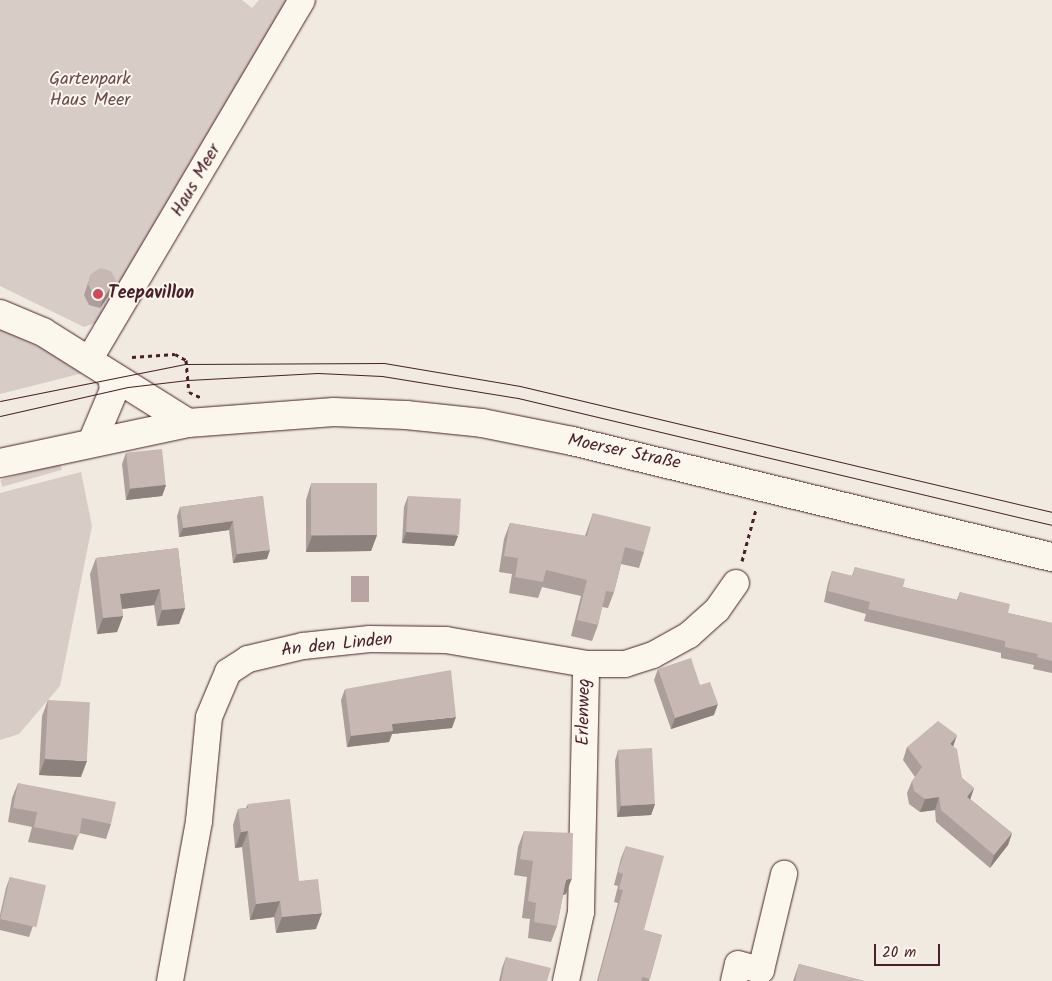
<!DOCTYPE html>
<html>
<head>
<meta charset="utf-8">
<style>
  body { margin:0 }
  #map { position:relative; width:1052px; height:981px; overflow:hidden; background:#f0eae0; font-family:Kalam,sans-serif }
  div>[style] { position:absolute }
  .green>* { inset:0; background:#d8ccc6; transform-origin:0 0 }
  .water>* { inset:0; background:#b8a4a2; transform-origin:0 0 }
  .path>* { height:3px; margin-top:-1.5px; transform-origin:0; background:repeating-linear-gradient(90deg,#4a1f2b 0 4px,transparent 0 8px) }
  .roads { filter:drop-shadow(0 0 1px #4a1f2b) drop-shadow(0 0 1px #4a1f2b) }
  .street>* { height:26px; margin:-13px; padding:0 13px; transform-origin:13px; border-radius:13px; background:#fbf7ec }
  .secondary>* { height:28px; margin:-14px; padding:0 14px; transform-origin:14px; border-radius:14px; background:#fbf7ec }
  .tram>* { height:1px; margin:-0.5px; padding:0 0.5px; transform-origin:0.5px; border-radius:0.5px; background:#4a1f2b }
  .wall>* { inset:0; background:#ac9e9a }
  .shaded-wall>* { inset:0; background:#8c817d }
  .building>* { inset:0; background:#c8b8b3; transform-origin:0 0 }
  .dots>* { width:14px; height:14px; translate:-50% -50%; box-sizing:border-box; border:2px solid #fbf7ec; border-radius:50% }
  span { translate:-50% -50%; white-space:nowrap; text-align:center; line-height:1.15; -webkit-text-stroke:4px #fbf7ec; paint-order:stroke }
  .park-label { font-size:18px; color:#6e4a52 }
  .street-label { font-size:18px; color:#4a1f2b }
  .poi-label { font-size:18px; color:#4a1f2b; font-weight:700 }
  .left { translate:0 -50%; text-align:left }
  .scale { position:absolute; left:874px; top:944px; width:66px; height:22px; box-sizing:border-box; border:2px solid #4a1f2b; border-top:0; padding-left:6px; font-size:15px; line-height:18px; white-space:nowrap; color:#4a1f2b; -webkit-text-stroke:4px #fbf7ec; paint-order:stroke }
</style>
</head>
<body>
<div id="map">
  <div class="green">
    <div style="clip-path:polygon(0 0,242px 0,252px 8px,259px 0,298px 0,106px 319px,84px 327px,0 286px)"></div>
    <div style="clip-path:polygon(0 329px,59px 356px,83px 373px,0 394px)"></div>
    <div style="left:60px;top:463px;width:7px;height:62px;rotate:74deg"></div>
    <div style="clip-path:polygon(81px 472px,92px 526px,60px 686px,19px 734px,0 740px,0 493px)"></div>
  </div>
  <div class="water">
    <div style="left:351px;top:576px;width:18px;height:26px"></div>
  </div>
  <div class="path">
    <div style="left:132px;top:357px;width:43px;rotate:-4deg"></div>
    <div style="left:175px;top:354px;width:13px;rotate:29deg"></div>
    <div style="left:186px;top:360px;width:32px;rotate:85deg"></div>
    <div style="left:189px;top:392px;width:14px;rotate:25deg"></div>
    <div style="left:742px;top:561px;width:54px;rotate:-74.9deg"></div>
  </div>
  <div class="roads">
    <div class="street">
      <div style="left:89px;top:360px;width:418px;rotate:-59.4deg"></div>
      <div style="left:170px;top:981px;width:163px;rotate:-79.7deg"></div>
      <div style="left:199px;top:821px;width:104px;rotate:-84.5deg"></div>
      <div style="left:209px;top:717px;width:49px;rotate:-67.1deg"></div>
      <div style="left:228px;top:672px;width:24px;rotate:-33deg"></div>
      <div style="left:248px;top:659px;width:57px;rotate:-13.3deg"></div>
      <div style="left:303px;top:646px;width:67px;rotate:-6deg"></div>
      <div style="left:370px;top:639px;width:76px;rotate:0.8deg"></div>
      <div style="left:446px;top:640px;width:142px;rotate:9.7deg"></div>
      <div style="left:586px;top:664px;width:39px"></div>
      <div style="left:625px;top:664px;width:29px;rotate:-18deg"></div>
      <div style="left:653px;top:655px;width:41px;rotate:-29.1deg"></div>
      <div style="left:689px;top:635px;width:38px;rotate:-42deg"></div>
      <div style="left:717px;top:610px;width:33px;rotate:-55deg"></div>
      <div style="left:566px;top:981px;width:71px;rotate:-77.7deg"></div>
      <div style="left:581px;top:912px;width:248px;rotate:-88.8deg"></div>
      <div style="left:734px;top:981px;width:17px;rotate:-77deg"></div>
      <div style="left:738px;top:964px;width:24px;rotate:15deg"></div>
      <div style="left:761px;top:970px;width:99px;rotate:-76.5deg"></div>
    </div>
    <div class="secondary">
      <div style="left:0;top:314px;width:47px;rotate:22.7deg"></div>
      <div style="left:43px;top:332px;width:171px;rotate:32.1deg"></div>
      <div style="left:93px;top:440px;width:54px;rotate:-67.2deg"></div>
      <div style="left:114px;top:390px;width:14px;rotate:-98deg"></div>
      <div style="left:0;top:463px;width:192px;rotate:-12deg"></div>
      <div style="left:188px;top:423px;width:146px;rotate:-4.3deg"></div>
      <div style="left:334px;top:412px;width:72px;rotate:2.4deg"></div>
      <div style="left:406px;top:415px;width:76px;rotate:6deg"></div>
      <div style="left:482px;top:423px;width:92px;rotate:11.3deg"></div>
      <div style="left:572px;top:441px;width:494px;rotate:13.6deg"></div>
    </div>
  </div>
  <div class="tram">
    <div style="left:0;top:401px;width:190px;rotate:-11.3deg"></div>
    <div style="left:186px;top:364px;width:198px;rotate:-0.3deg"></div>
    <div style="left:384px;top:363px;width:138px;rotate:9.6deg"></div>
    <div style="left:520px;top:386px;width:547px;rotate:13.32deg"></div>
    <div style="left:0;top:416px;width:131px;rotate:-12.8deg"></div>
    <div style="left:128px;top:387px;width:60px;rotate:-6.7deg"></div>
    <div style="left:188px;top:380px;width:130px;rotate:-3.1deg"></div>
    <div style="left:318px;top:373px;width:64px;rotate:2.7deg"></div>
    <div style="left:382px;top:376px;width:138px;rotate:9.2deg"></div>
    <div style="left:518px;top:398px;width:549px;rotate:13.38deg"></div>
  </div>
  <div class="wall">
    <div style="clip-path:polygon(91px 274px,112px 291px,100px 308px,89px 305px,84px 295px)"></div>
    <div style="clip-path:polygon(126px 453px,166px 485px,162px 496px,126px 500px,122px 464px)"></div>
    <div style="clip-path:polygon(311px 484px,377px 535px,371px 551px,306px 552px,306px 500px)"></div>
    <div style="clip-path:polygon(263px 496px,267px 559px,233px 563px,229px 530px,179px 537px,177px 516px,180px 507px)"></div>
    <div style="clip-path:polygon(408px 496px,458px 536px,454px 546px,402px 543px,404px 507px)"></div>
    <div style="clip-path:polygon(593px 513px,644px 552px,639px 568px,621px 564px,614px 592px,608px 608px,602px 607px,598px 625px,592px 641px,571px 636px,581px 596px,542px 587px,538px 598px,509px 593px,512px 574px,499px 572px,504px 539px,510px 523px,585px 536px)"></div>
    <div style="clip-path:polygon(178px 548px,185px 608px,179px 624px,157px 626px,154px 605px,122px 609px,123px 616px,117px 632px,97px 634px,90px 574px,96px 558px)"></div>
    <div style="clip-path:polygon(855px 567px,903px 587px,957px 600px,960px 592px,1008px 613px,1052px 623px,1052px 673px,1033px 669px,1034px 665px,1001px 658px,1001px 653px,864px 621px,866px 614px,824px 602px,828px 583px,832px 571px,852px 576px)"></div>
    <div style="clip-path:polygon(658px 669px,700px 685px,714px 715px,671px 729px,654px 680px)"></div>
    <div style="clip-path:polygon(345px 689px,452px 728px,392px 734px,389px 742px,347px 747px,341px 700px)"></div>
    <div style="clip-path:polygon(48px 700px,81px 777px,39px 775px,42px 716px)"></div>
    <div style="clip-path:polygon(953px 746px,962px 778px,974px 788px,970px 799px,1012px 833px,1008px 845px,990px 868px,936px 822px,935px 810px,920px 812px,909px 804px,907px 793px,912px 781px,915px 777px,903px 760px,907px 747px)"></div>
    <div style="clip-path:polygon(618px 750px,655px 804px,651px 815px,617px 817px,615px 761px)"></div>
    <div style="clip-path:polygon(18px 783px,111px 824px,106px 839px,79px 833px,73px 850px,28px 842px,32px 827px,8px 822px,12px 798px)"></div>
    <div style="clip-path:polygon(248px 804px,299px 881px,316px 929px,276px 933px,274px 917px,250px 920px,242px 847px,235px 848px,233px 825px,238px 809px,246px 808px)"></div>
    <div style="clip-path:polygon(524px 831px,566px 894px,563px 895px,557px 926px,551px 942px,528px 938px,530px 919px,522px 918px,527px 877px,514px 875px,518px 847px)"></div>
    <div style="clip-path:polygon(626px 846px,644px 930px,662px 935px,649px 981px,597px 981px,618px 903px,614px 902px,618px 886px,614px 885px,621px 858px)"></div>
    <div style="clip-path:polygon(10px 877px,33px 926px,29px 937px,0 930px,0 915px,6px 888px)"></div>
    <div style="clip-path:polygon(506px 957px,547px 981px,499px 981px,502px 968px)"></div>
    <div style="clip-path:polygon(799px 964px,864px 981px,793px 981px)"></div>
  </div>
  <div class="shaded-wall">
    <div style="clip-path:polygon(116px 280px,112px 291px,100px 308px,104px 297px)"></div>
    <div style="clip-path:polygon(166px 485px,162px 496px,126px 500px,130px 489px)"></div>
    <div style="clip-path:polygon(233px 521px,229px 530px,179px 537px,183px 528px)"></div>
    <div style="clip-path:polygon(406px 532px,458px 536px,454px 546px,402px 543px)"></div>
    <div style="clip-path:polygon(377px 535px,371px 551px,306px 552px,312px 536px)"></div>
    <div style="clip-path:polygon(270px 550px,267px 559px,233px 563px,237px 554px)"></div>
    <div style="clip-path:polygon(160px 589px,154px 605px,114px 610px,120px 594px)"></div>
    <div style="clip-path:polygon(185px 608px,179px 624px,157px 626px,162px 610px)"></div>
    <div style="clip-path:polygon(123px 616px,117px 632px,97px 634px,103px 618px)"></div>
    <div style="clip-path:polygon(718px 704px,714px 715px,671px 729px,675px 718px)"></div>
    <div style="clip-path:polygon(456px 717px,452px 728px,392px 734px,389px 742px,347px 747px,351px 736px,392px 724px)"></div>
    <div style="clip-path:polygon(957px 735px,953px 747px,950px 744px)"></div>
    <div style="clip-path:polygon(45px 759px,87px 761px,81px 777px,39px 775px)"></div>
    <div style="clip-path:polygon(974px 788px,970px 800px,967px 797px)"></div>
    <div style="clip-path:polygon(939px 797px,935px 810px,920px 812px,925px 799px)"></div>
    <div style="clip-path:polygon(655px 804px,651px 815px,617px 817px,621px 806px)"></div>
    <div style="clip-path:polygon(248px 831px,242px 847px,235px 848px,241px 832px)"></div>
    <div style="clip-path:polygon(1012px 833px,1008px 845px,990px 868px,994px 855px)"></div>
    <div style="clip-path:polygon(572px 878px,566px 894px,560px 896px,566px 880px)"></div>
    <div style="clip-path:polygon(280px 901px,274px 917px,250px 920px,256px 904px)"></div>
    <div style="clip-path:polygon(322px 913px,316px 929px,276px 933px,282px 917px)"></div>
  </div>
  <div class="building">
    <div style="clip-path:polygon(100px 268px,111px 271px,116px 280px,104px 297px,93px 294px,88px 284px,91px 274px)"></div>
    <div style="left:162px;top:449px;width:36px;height:36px;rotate:84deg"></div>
    <div style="left:377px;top:483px;width:52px;height:66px;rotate:90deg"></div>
    <div style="clip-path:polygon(263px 496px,270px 550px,237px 554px,233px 521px,183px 528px,180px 507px)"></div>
    <div style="left:408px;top:496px;width:53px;height:36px;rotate:3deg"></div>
    <div style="clip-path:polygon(593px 513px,651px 527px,644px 552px,625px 547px,614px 592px,606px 591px,598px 625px,577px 620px,587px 580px,546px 570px,543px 582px,515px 577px,518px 558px,504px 556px,510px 523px,587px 536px)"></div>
    <div style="clip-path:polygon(178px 548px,185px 608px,162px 610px,160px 589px,120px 594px,123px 616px,103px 618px,96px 558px)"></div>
    <div style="clip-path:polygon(855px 567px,905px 579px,903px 587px,958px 600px,960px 592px,1010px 604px,1008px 613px,1052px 623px,1052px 661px,1037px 657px,1038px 654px,1005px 647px,1005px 641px,868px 609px,870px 602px,828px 591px,832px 571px,853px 576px)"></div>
    <div style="clip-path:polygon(691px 658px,700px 685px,710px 682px,718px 704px,675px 718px,658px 669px)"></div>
    <div style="clip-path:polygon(451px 670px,456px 717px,392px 724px,393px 731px,351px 736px,345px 689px)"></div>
    <div style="left:48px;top:700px;width:42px;height:59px;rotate:3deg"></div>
    <div style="clip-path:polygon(938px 721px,957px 735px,950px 744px,957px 749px,962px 778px,974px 788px,967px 797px,1012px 833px,994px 855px,941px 810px,939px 797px,925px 799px,914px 791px,912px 781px,922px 767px,907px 747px)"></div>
    <div style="left:652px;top:748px;width:56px;height:34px;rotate:87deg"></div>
    <div style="clip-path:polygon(18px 783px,116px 802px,111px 824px,82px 818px,79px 836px,34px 827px,37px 812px,13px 808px)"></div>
    <div style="clip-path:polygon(290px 799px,299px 881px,318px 879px,322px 913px,282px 917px,280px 901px,256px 904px,248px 831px,241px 832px,238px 809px,248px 808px,248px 804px)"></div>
    <div style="clip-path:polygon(524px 831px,573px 833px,572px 878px,566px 880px,557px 926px,534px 922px,536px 903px,528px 901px,533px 861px,520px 859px)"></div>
    <div style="clip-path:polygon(626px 846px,664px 856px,644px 930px,662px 935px,650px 979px,642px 977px,641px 981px,598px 981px,623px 890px,619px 889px,623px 874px,618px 872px)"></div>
    <div style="left:10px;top:877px;width:37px;height:43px;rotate:13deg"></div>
    <div style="clip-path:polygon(506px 957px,551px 968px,547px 981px,501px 981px)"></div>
    <div style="clip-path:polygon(799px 964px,864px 981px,795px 981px)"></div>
  </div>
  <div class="dots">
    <div style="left:98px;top:294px;background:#d1495b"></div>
  </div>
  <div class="park-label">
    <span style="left:90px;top:91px">Gartenpark<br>Haus Meer</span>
  </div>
  <div class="street-label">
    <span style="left:197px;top:181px;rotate:-60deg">Haus Meer</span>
    <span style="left:624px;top:453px;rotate:12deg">Moerser Straße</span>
    <span style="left:337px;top:646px;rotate:-6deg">An den Linden</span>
    <span style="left:585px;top:712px;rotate:-89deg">Erlenweg</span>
  </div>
  <div class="poi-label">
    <span class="left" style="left:108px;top:294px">Teepavillon</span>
  </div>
  <div class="scale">20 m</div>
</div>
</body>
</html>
